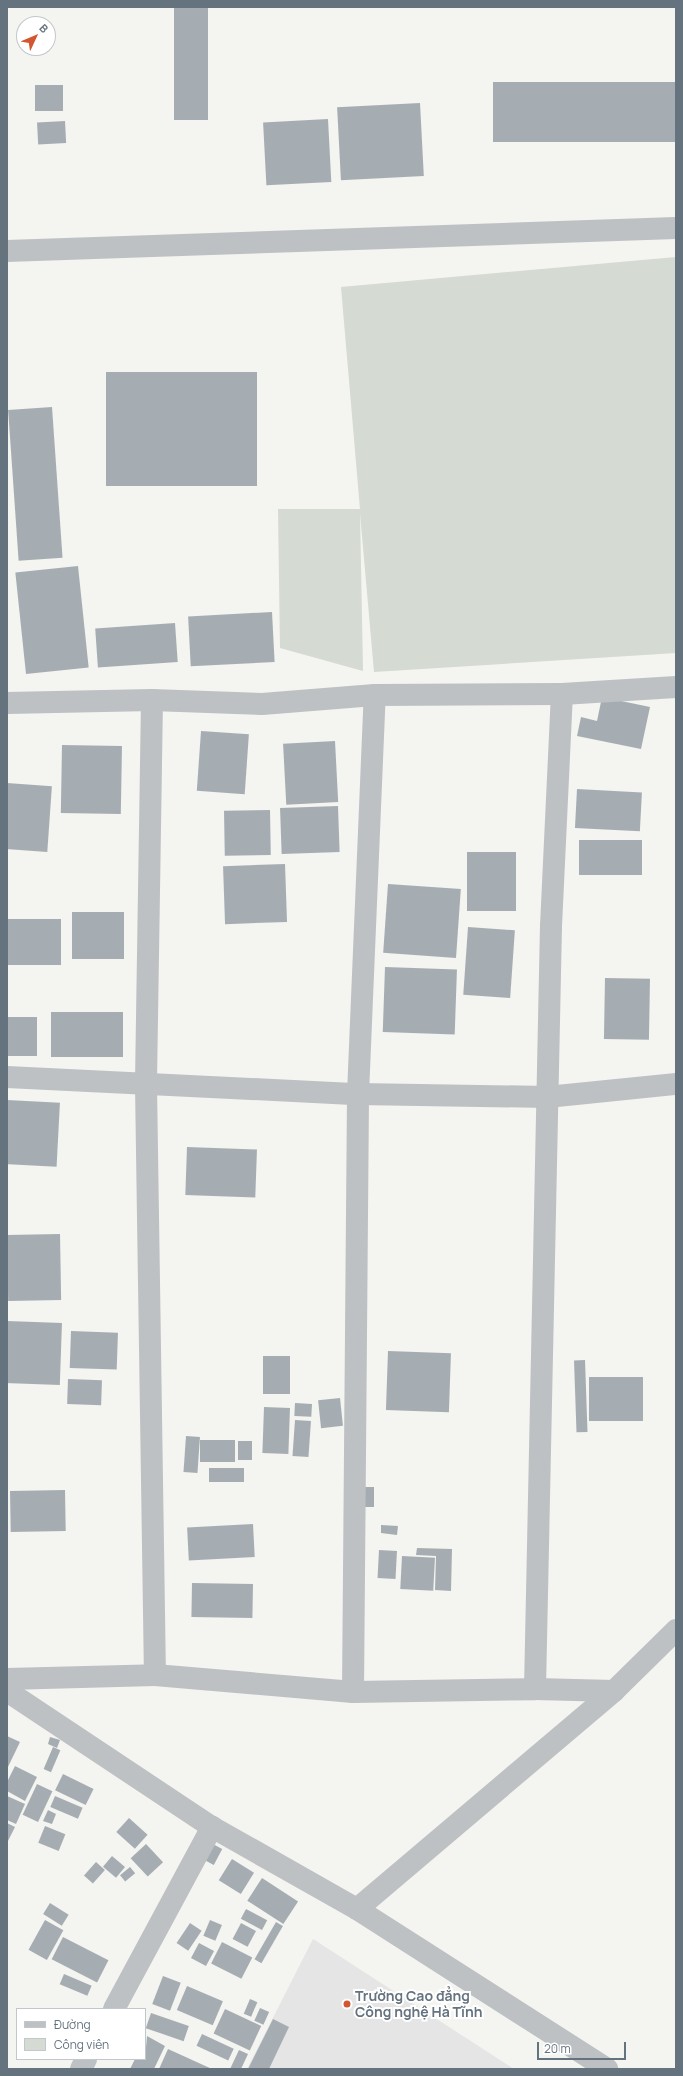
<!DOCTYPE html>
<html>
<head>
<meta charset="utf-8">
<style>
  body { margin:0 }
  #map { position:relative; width:683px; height:2076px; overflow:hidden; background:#f4f4f0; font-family:Manrope,sans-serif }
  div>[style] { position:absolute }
  .built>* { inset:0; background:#e4e5e4 }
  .green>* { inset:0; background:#d5dad2 }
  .building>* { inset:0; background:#a6adb2; transform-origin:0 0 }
  .minor>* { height:22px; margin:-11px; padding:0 11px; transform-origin:11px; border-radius:11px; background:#bdc1c4 }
  .dots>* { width:11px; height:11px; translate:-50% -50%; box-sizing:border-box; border:2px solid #fff; border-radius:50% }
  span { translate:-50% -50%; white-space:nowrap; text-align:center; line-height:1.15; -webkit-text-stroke:4px #fff; paint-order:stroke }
  .poi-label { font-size:14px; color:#65737f; font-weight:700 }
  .left { translate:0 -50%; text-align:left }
  .frame { position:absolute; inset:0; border:8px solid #65737f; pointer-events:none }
  .legend { position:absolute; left:16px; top:2008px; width:130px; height:52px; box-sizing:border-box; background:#fff; border:1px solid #c1c7cc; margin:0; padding:5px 7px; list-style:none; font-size:12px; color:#65737f }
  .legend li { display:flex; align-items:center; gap:8px; height:20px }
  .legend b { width:20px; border:1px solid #c1c7cc }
  .north { position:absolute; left:16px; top:16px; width:40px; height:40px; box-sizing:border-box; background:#fff; border:1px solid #c1c7cc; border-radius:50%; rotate:46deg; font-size:11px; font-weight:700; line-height:16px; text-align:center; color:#65737f }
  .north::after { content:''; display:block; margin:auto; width:14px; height:18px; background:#d45630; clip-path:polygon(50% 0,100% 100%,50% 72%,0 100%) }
  .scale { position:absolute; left:537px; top:2042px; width:89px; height:18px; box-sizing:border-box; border:2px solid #65737f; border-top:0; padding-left:5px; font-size:12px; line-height:14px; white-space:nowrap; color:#65737f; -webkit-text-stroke:3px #fff; paint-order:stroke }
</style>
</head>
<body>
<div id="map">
  <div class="built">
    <div style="clip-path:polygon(313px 1939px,514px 2069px,247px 2069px)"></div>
  </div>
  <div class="green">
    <div style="clip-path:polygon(676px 257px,676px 653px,374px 672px,360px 513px,363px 671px,280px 648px,278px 509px,360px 509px,341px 287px)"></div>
  </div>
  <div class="building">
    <div style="left:174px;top:7px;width:34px;height:113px"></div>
    <div style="left:676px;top:82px;width:60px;height:183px;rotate:90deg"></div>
    <div style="left:63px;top:85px;width:26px;height:28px;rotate:90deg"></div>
    <div style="left:420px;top:103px;width:73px;height:83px;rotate:87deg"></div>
    <div style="left:328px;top:119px;width:63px;height:65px;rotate:87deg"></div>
    <div style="left:65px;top:121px;width:22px;height:28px;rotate:87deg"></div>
    <div style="left:257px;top:372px;width:114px;height:151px;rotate:90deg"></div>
    <div style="left:52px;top:407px;width:151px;height:44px;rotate:86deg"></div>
    <div style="left:78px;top:566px;width:102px;height:63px;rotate:84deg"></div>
    <div style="left:272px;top:612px;width:50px;height:84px;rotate:87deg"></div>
    <div style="left:175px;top:623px;width:39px;height:80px;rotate:86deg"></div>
    <div style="clip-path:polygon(602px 697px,650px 707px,641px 749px,577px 736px,581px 717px,597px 721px)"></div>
    <div style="left:201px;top:731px;width:48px;height:60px;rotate:4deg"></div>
    <div style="left:335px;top:741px;width:61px;height:52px;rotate:87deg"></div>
    <div style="left:62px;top:745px;width:60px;height:68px;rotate:1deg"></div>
    <div style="left:7px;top:783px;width:45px;height:66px;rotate:4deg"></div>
    <div style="left:577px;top:789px;width:65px;height:39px;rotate:3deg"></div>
    <div style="left:338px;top:806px;width:46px;height:58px;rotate:88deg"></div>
    <div style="left:270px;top:810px;width:45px;height:46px;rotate:89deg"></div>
    <div style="left:579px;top:840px;width:63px;height:35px"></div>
    <div style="left:467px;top:852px;width:49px;height:59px"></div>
    <div style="left:285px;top:864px;width:58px;height:62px;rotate:88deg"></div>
    <div style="left:388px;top:884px;width:73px;height:69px;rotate:4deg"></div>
    <div style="left:72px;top:912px;width:52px;height:47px"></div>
    <div style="left:7px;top:919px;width:54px;height:46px"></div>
    <div style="left:468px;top:927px;width:47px;height:68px;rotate:4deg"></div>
    <div style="left:385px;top:967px;width:72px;height:65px;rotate:2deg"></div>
    <div style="left:605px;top:978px;width:45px;height:61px;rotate:1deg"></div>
    <div style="left:51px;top:1012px;width:72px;height:45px"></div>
    <div style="left:7px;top:1017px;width:30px;height:39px"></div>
    <div style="left:7px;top:1100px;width:53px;height:64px;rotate:3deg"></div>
    <div style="left:187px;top:1147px;width:70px;height:48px;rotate:2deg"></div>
    <div style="left:60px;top:1234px;width:66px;height:53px;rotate:89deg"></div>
    <div style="left:7px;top:1321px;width:55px;height:62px;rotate:2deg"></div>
    <div style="left:71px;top:1331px;width:47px;height:37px;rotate:2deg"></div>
    <div style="left:388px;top:1351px;width:63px;height:59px;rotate:2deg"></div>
    <div style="left:263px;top:1356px;width:27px;height:38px"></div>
    <div style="left:585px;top:1360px;width:72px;height:11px;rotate:88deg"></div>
    <div style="left:643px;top:1377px;width:44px;height:54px;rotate:90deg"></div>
    <div style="left:68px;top:1379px;width:34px;height:25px;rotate:2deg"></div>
    <div style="left:340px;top:1398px;width:28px;height:22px;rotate:84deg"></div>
    <div style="left:295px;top:1403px;width:17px;height:13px;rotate:3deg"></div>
    <div style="left:264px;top:1407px;width:26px;height:46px;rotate:2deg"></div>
    <div style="left:295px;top:1420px;width:16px;height:36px;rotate:4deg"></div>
    <div style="left:186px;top:1436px;width:14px;height:36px;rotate:4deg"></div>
    <div style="left:235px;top:1440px;width:22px;height:35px;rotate:90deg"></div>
    <div style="left:238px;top:1441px;width:14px;height:19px"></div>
    <div style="left:209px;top:1468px;width:35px;height:14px"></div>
    <div style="left:358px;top:1487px;width:16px;height:20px"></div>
    <div style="left:65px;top:1490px;width:41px;height:55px;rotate:89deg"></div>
    <div style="left:253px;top:1524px;width:33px;height:66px;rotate:87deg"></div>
    <div style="clip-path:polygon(381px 1525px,398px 1526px,397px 1535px,381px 1533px)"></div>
    <div style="clip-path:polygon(417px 1548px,452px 1549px,451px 1591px,435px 1590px,436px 1556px,416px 1555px)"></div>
    <div style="left:379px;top:1550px;width:18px;height:28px;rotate:3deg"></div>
    <div style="left:402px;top:1556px;width:33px;height:33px;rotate:3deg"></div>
    <div style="left:192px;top:1583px;width:61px;height:34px;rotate:1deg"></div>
    <div style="clip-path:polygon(7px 1736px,20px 1742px,7px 1769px)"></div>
    <div style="clip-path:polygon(50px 1737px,60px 1740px,57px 1748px,48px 1744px)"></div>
    <div style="left:53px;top:1747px;width:8px;height:24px;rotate:23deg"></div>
    <div style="clip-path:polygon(15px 1766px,37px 1777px,25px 1801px,7px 1791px,7px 1782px)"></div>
    <div style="left:63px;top:1774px;width:34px;height:18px;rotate:26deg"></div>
    <div style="left:37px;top:1784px;width:17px;height:34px;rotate:25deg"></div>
    <div style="clip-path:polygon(7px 1796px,25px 1804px,16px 1824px,7px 1820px)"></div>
    <div style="left:55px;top:1796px;width:30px;height:12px;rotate:23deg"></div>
    <div style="clip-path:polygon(48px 1810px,56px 1814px,52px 1824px,43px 1821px)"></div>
    <div style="left:129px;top:1818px;width:25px;height:19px;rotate:42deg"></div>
    <div style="clip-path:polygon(7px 1823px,15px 1827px,7px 1843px)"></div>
    <div style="left:45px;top:1826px;width:22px;height:18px;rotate:22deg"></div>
    <div style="left:209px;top:1842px;width:15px;height:18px;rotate:28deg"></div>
    <div style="left:146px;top:1844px;width:25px;height:21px;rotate:47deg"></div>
    <div style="left:112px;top:1856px;width:17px;height:14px;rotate:40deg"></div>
    <div style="left:232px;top:1859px;width:26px;height:25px;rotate:32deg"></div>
    <div style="left:96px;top:1862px;width:12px;height:18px;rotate:42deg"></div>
    <div style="left:130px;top:1867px;width:8px;height:13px;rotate:50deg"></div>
    <div style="left:262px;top:1878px;width:43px;height:27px;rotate:33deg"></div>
    <div style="left:50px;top:1903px;width:22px;height:13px;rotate:32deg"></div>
    <div style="left:246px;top:1909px;width:24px;height:11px;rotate:28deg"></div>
    <div style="left:45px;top:1920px;width:21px;height:34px;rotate:29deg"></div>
    <div style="left:210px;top:1920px;width:13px;height:17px;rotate:23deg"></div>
    <div style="left:276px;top:1922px;width:8px;height:43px;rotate:30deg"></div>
    <div style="left:190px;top:1923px;width:14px;height:24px;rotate:34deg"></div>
    <div style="left:241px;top:1923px;width:17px;height:18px;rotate:28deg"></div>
    <div style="left:63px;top:1937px;width:51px;height:25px;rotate:27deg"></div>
    <div style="left:222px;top:1942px;width:34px;height:24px;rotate:27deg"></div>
    <div style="left:199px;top:1943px;width:17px;height:17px;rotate:28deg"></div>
    <div style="left:64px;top:1974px;width:30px;height:11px;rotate:23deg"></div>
    <div style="left:163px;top:1976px;width:19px;height:30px;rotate:21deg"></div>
    <div style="left:187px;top:1986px;width:39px;height:26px;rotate:23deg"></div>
    <div style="left:250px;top:1999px;width:8px;height:16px;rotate:23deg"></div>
    <div style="left:260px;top:2008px;width:10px;height:14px;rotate:24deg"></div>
    <div style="left:225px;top:2009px;width:40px;height:27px;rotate:25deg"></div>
    <div style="left:151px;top:2013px;width:40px;height:16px;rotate:19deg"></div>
    <div style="clip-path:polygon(273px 2019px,289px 2027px,269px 2069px,248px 2069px)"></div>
    <div style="left:202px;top:2034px;width:35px;height:13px;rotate:25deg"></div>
    <div style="clip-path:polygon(147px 2036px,165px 2046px,154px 2069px,130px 2069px,135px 2059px,145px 2059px)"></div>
    <div style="clip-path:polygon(168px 2049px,212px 2069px,159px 2069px)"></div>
    <div style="clip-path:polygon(239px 2050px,248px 2054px,241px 2069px,230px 2069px)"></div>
  </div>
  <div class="minor">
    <div style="left:7px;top:251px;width:669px;rotate:-1.97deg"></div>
    <div style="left:152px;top:700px;width:385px;rotate:90.9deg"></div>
    <div style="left:146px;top:1085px;width:590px;rotate:89.13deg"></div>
    <div style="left:7px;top:703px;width:145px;rotate:-1.2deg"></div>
    <div style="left:152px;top:700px;width:110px;rotate:2.1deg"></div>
    <div style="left:262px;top:704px;width:113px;rotate:-4.6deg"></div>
    <div style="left:375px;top:695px;width:187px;rotate:-0.3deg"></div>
    <div style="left:562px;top:694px;width:114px;rotate:-3.5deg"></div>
    <div style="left:7px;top:1077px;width:351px;rotate:2.8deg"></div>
    <div style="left:358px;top:1094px;width:189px;rotate:0.9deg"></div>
    <div style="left:547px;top:1097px;width:130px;rotate:-5.8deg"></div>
    <div style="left:7px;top:1679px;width:148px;rotate:-1.5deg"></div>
    <div style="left:155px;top:1675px;width:199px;rotate:4.9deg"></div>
    <div style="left:353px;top:1692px;width:182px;rotate:-0.9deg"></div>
    <div style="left:535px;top:1689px;width:79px;rotate:1.5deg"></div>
    <div style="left:535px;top:1689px;width:763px;rotate:-88.8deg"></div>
    <div style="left:551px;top:926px;width:232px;rotate:-87.3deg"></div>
    <div style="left:7px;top:1691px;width:246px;rotate:33.6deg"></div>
    <div style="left:212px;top:1827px;width:167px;rotate:29.5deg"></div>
    <div style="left:357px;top:1909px;width:337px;rotate:-40.3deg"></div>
    <div style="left:614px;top:1691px;width:87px;rotate:-44.5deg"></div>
    <div style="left:353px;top:1692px;width:598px;rotate:-89.52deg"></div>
    <div style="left:358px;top:1094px;width:399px;rotate:-87.6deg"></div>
    <div style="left:357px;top:1909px;width:297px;rotate:32.6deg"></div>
    <div style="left:114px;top:2009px;width:207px;rotate:-61.7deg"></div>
    <div style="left:81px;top:2069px;width:11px;rotate:-63deg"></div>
  </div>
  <div class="dots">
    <div style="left:347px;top:2004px;background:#d45630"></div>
  </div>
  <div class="poi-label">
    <span class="left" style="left:355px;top:2004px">Trường Cao đẳng<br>Công nghệ Hà Tĩnh</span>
  </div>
  <div class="frame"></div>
  <ul class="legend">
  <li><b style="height:5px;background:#bdc1c4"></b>Đường</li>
  <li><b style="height:11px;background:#d5dad2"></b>Công viên</li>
  </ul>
  <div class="north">B</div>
  <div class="scale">20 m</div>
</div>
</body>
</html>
